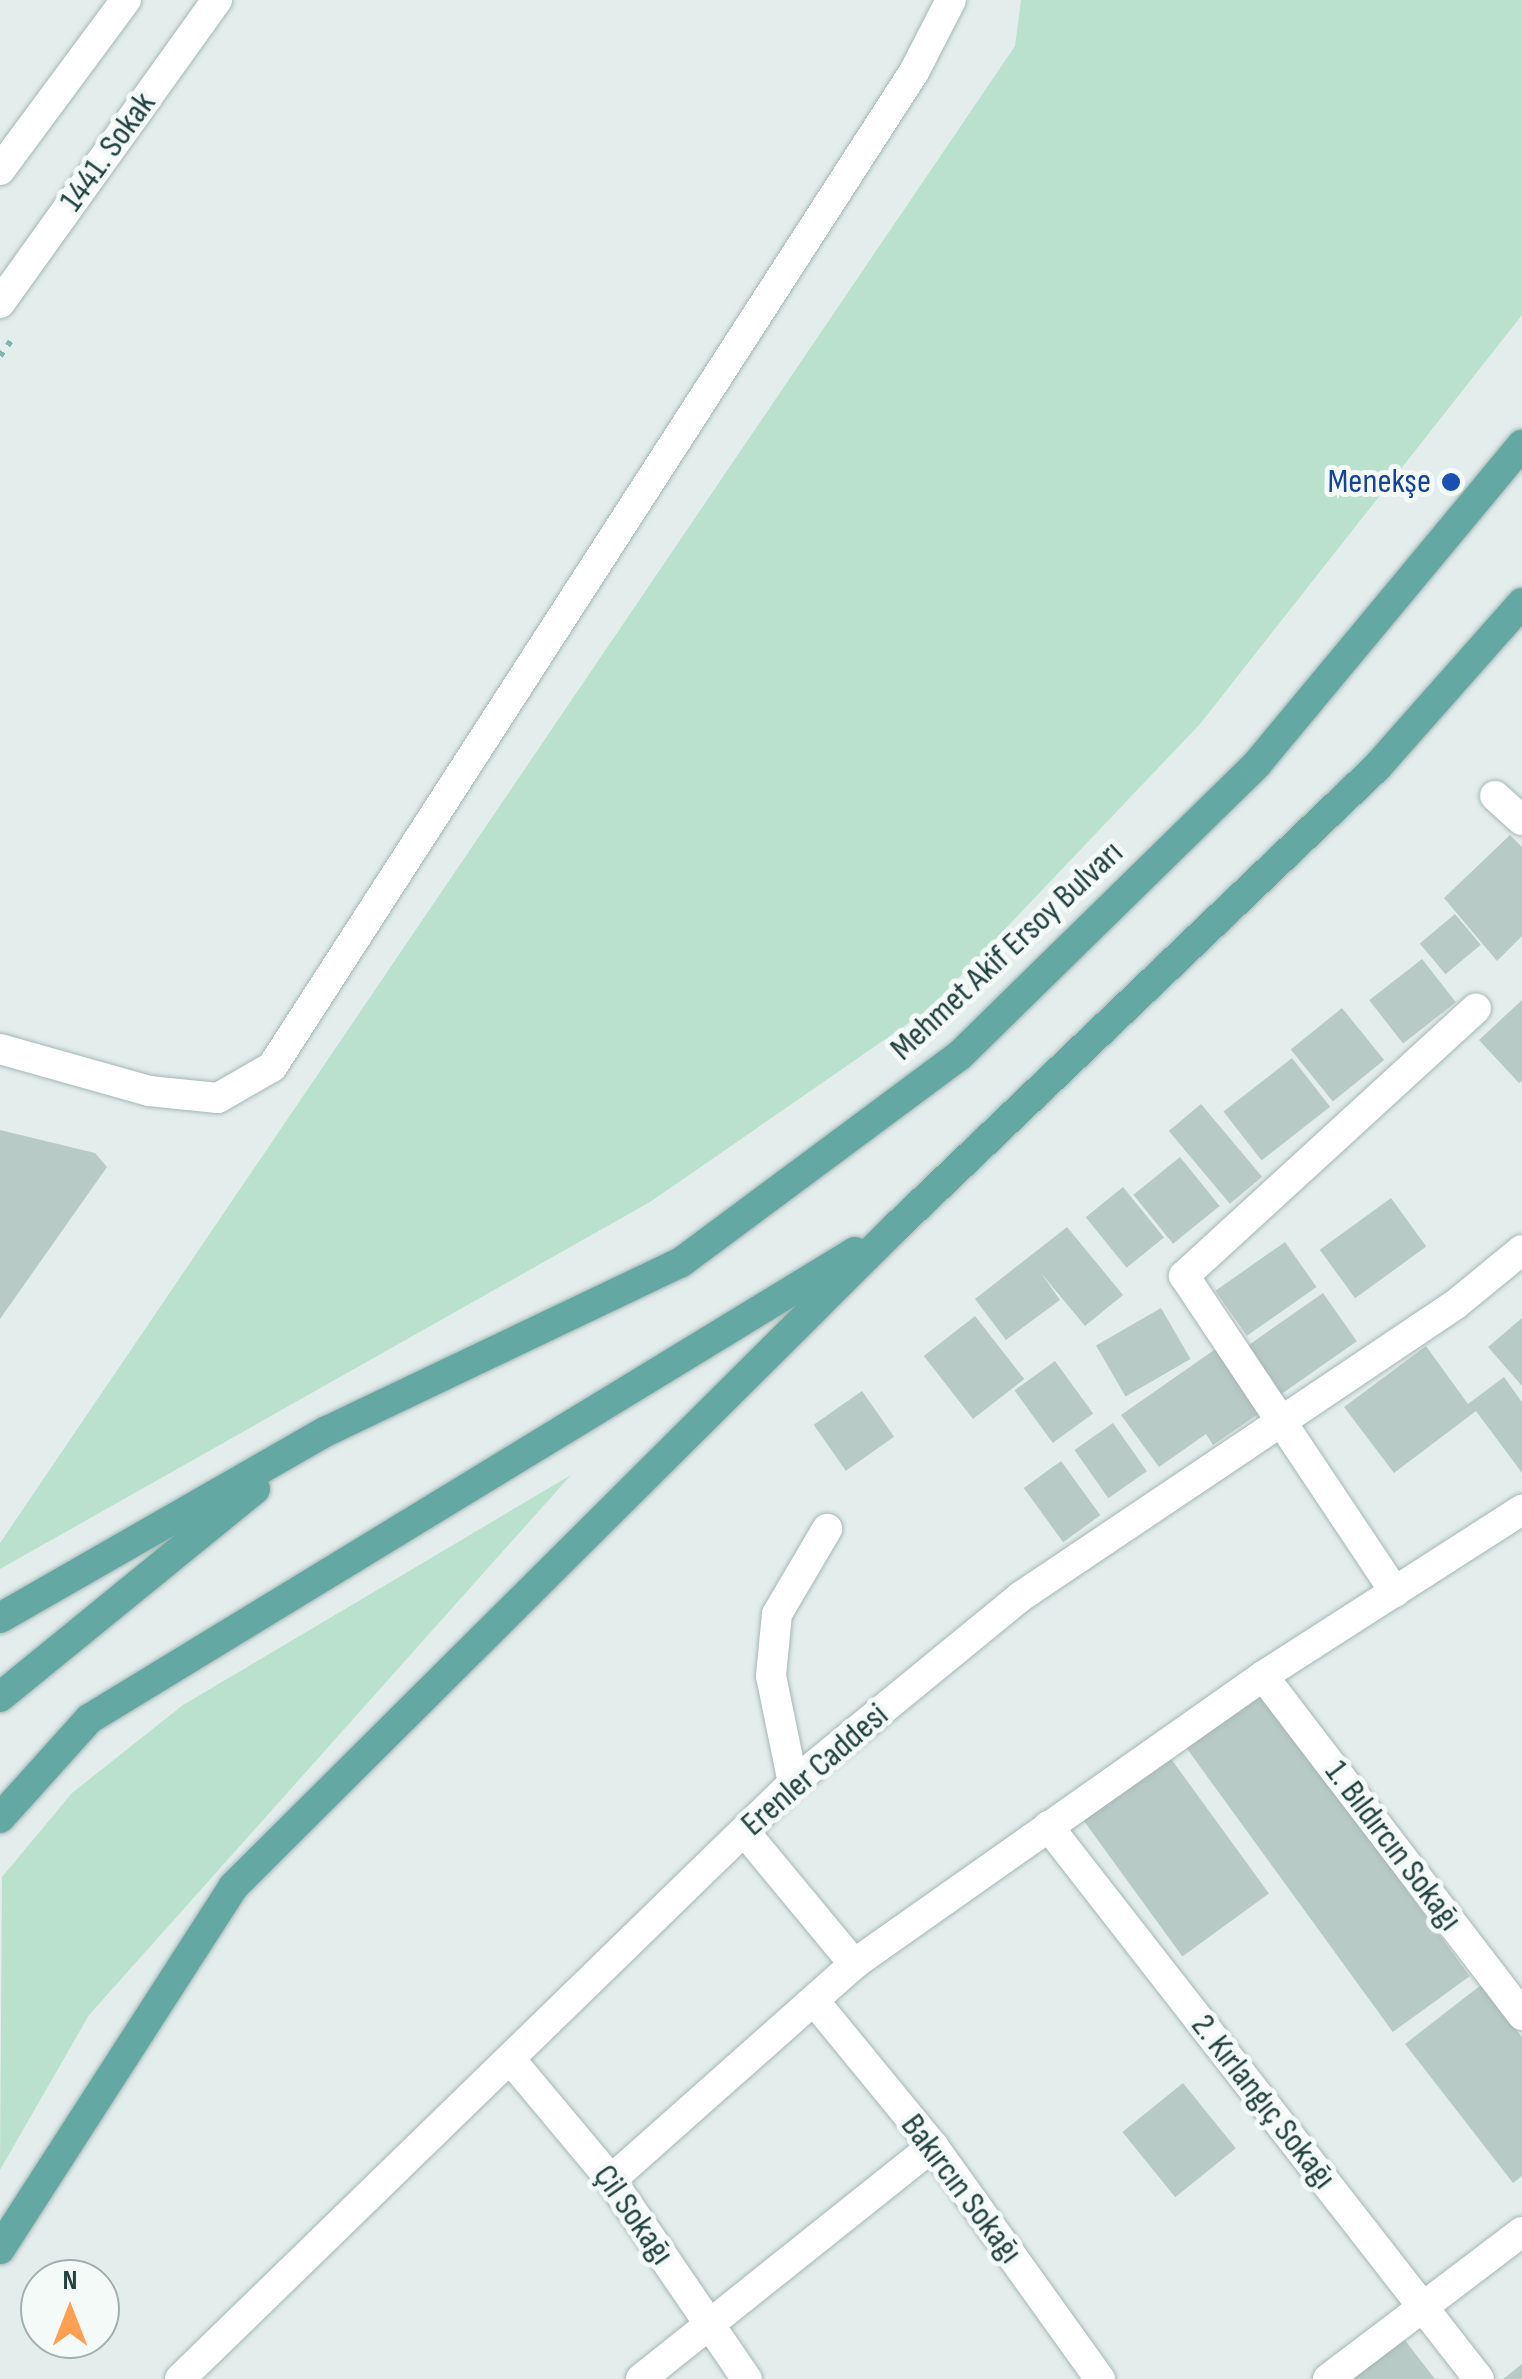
<!DOCTYPE html>
<html>
<head>
<meta charset="utf-8">
<style>
  body { margin:0 }
  #map { position:relative; width:1522px; height:2379px; overflow:hidden; background:#e3eeec; font-family:"Sofia Sans Condensed",sans-serif }
  div>[style] { position:absolute }
  .green>* { inset:0; background:#bae1cd }
  .building>* { inset:0; background:#b8cac6; transform-origin:0 0 }
  .path>* { height:6px; margin-top:-3px; transform-origin:0; background:repeating-linear-gradient(90deg,#81b5af 0 5px,transparent 0 13px) }
  .roads { filter:drop-shadow(0 0 2px #a5b7b5) drop-shadow(0 0 2px #a5b7b5) }
  .minor>* { height:30px; margin:-15px; padding:0 15px; transform-origin:15px; border-radius:15px; background:#fff }
  .tertiary>* { height:30px; margin:-15px; padding:0 15px; transform-origin:15px; border-radius:15px; background:#fff }
  .primary>* { height:30px; margin:-15px; padding:0 15px; transform-origin:15px; border-radius:15px; background:#64a8a4 }
  .dots>* { width:28px; height:28px; translate:-50% -50%; box-sizing:border-box; border:5px solid #f4faf8; border-radius:50% }
  span { translate:-50% -50%; white-space:nowrap; text-align:center; line-height:1.15; -webkit-text-stroke:10px #f4faf8; paint-order:stroke }
  .street-label { font-size:35px; color:#214240 }
  .transit-label { font-size:35px; color:#164399 }
  .right { translate:-100% -50%; text-align:right }
  .north { position:absolute; left:20px; top:2259px; width:100px; height:100px; box-sizing:border-box; background:#f4faf8; border:2px solid #a0b0ae; border-radius:50%; rotate:0deg; font-size:28px; font-weight:700; line-height:40px; text-align:center; color:#214240 }
  .north::after { content:''; display:block; margin:auto; width:35px; height:45px; background:#fe9f51; clip-path:polygon(50% 0,100% 100%,50% 72%,0 100%) }
</style>
</head>
<body>
<div id="map">
  <div class="green">
    <div style="clip-path:polygon(1021px 0,1522px 0,1522px 315px,1200px 724px,929px 1009px,650px 1202px,0 1569px,0 1543px,1015px 46px)"></div>
    <div style="clip-path:polygon(571px 1475px,89px 2015px,0 2170px,2px 1877px,72px 1793px,183px 1705px)"></div>
  </div>
  <div class="building">
    <div style="clip-path:polygon(1510px 835px,1522px 847px,1522px 936px,1497px 961px,1444px 898px)"></div>
    <div style="left:1455px;top:914px;width:40px;height:46px;rotate:50deg"></div>
    <div style="left:1422px;top:959px;width:55px;height:67px;rotate:52deg"></div>
    <div style="clip-path:polygon(1522px 1000px,1522px 1081px,1519px 1083px,1479px 1040px)"></div>
    <div style="left:1342px;top:1008px;width:67px;height:66px;rotate:51deg"></div>
    <div style="left:1292px;top:1058px;width:62px;height:87px;rotate:52deg"></div>
    <div style="left:1201px;top:1104px;width:95px;height:42px;rotate:50deg"></div>
    <div style="clip-path:polygon(0 1130px,95px 1153px,107px 1167px,0 1319px)"></div>
    <div style="left:1180px;top:1157px;width:63px;height:60px;rotate:51deg"></div>
    <div style="left:1123px;top:1187px;width:65px;height:48px;rotate:51deg"></div>
    <div style="left:1391px;top:1198px;width:60px;height:88px;rotate:54deg"></div>
    <div style="clip-path:polygon(1067px 1227px,1123px 1295px,1085px 1326px,1041px 1273px,1060px 1300px,1006px 1340px,975px 1299px)"></div>
    <div style="left:1285px;top:1242px;width:55px;height:85px;rotate:55deg"></div>
    <div style="left:1323px;top:1293px;width:59px;height:95px;rotate:55deg"></div>
    <div style="left:1161px;top:1308px;width:59px;height:75px;rotate:60deg"></div>
    <div style="left:975px;top:1316px;width:80px;height:65px;rotate:52deg"></div>
    <div style="clip-path:polygon(1522px 1318px,1522px 1386px,1488px 1347px)"></div>
    <div style="clip-path:polygon(1426px 1346px,1468px 1404px,1504px 1377px,1522px 1402px,1522px 1473px,1476px 1411px,1394px 1473px,1344px 1407px)"></div>
    <div style="clip-path:polygon(1217px 1348px,1261px 1412px,1213px 1445px,1206px 1434px,1159px 1467px,1121px 1415px)"></div>
    <div style="left:1055px;top:1361px;width:65px;height:50px;rotate:54deg"></div>
    <div style="left:862px;top:1391px;width:56px;height:59px;rotate:55deg"></div>
    <div style="left:1113px;top:1423px;width:59px;height:47px;rotate:55deg"></div>
    <div style="left:1061px;top:1461px;width:67px;height:46px;rotate:54deg"></div>
    <div style="left:1261px;top:1689px;width:355px;height:95px;rotate:54deg"></div>
    <div style="left:1169px;top:1756px;width:170px;height:107px;rotate:54deg"></div>
    <div style="clip-path:polygon(1481px 1985px,1522px 2037px,1522px 2176px,1513px 2183px,1405px 2044px)"></div>
    <div style="left:1183px;top:2083px;width:84px;height:78px;rotate:51deg"></div>
    <div style="clip-path:polygon(1404px 2339px,1435px 2379px,1350px 2379px)"></div>
    <div style="clip-path:polygon(1522px 2364px,1522px 2379px,1503px 2379px)"></div>
  </div>
  <div class="path">
    <div style="left:0;top:356px;width:24px;rotate:-54deg"></div>
  </div>
  <div class="roads">
    <div class="minor">
      <div style="left:0;top:170px;width:212px;rotate:-53.5deg"></div>
      <div style="left:0;top:303px;width:373px;rotate:-54.4deg"></div>
      <div style="left:1495px;top:796px;width:36px;rotate:42deg"></div>
      <div style="left:0;top:1049px;width:155px;rotate:15.7deg"></div>
      <div style="left:149px;top:1091px;width:69px;rotate:5.8deg"></div>
      <div style="left:218px;top:1098px;width:62px;rotate:-29.9deg"></div>
      <div style="left:272px;top:1067px;width:1184px;rotate:-57.17deg"></div>
      <div style="left:914px;top:72px;width:81px;rotate:-62.8deg"></div>
      <div style="left:1395px;top:1592px;width:380px;rotate:-123.7deg"></div>
      <div style="left:1184px;top:1276px;width:396px;rotate:-42.5deg"></div>
      <div style="left:1263px;top:1676px;width:427px;rotate:52.6deg"></div>
      <div style="left:793px;top:1783px;width:109px;rotate:-101.6deg"></div>
      <div style="left:771px;top:1676px;width:62px;rotate:-84.5deg"></div>
      <div style="left:777px;top:1614px;width:99px;rotate:-59.5deg"></div>
      <div style="left:1048px;top:1826px;width:701px;rotate:52.07deg"></div>
      <div style="left:744px;top:1831px;width:173px;rotate:50.4deg"></div>
      <div style="left:816px;top:2003px;width:185px;rotate:50.7deg"></div>
      <div style="left:933px;top:2146px;width:287px;rotate:54.4deg"></div>
      <div style="left:510px;top:2059px;width:158px;rotate:50.1deg"></div>
      <div style="left:611px;top:2180px;width:241px;rotate:55.7deg"></div>
      <div style="left:611px;top:2180px;width:325px;rotate:-41.6deg"></div>
      <div style="left:854px;top:1964px;width:500px;rotate:-35.15deg"></div>
      <div style="left:1263px;top:1676px;width:308px;rotate:-32.7deg"></div>
      <div style="left:180px;top:2379px;width:855px;rotate:-44.19deg"></div>
      <div style="left:793px;top:1783px;width:293px;rotate:-39.3deg"></div>
      <div style="left:1020px;top:1597px;width:525px;rotate:-33.9deg"></div>
      <div style="left:1456px;top:1304px;width:85px;rotate:-39.3deg"></div>
      <div style="left:641px;top:2379px;width:374px;rotate:-38.6deg"></div>
    </div>
    <div class="tertiary">
      <div style="left:1328px;top:2379px;width:243px;rotate:-37.2deg"></div>
    </div>
    <div class="primary">
      <div style="left:0;top:1618px;width:377px;rotate:-29.8deg"></div>
      <div style="left:327px;top:1431px;width:391px;rotate:-25.5deg"></div>
      <div style="left:680px;top:1263px;width:347px;rotate:-36.6deg"></div>
      <div style="left:959px;top:1056px;width:417px;rotate:-44.4deg"></div>
      <div style="left:1257px;top:764px;width:415px;rotate:-50.3deg"></div>
      <div style="left:0;top:1697px;width:329px;rotate:-39.2deg"></div>
      <div style="left:0;top:1818px;width:133px;rotate:-48deg"></div>
      <div style="left:89px;top:1719px;width:897px;rotate:-31.37deg"></div>
      <div style="left:0;top:2249px;width:431px;rotate:-57.2deg"></div>
      <div style="left:233px;top:1887px;width:936px;rotate:-44.87deg"></div>
      <div style="left:896px;top:1227px;width:666px;rotate:-43.72deg"></div>
      <div style="left:1377px;top:767px;width:219px;rotate:-48.5deg"></div>
    </div>
  </div>
  <div class="dots">
    <div style="left:1451px;top:482px;background:#1a4fb4"></div>
  </div>
  <div class="street-label">
    <span style="left:108px;top:152px;rotate:-54deg">1441. Sokak</span>
    <span style="left:1007px;top:951px;rotate:-43deg">Mehmet Akif Ersoy Bulvarı</span>
    <span style="left:815px;top:1770px;rotate:-41deg">Erenler Caddesi</span>
    <span style="left:1393px;top:1846px;rotate:53deg">1. Bıldırcın Sokağı</span>
    <span style="left:1263px;top:2102px;rotate:52deg">2. Kırlangıç Sokağı</span>
    <span style="left:961px;top:2189px;rotate:53deg">Bakırcın Sokağı</span>
    <span style="left:633px;top:2215px;rotate:55deg">Çil Sokağı</span>
  </div>
  <div class="transit-label">
    <span class="right" style="left:1431px;top:482px">Menekşe</span>
  </div>
  <div class="north">N</div>
</div>
</body>
</html>
